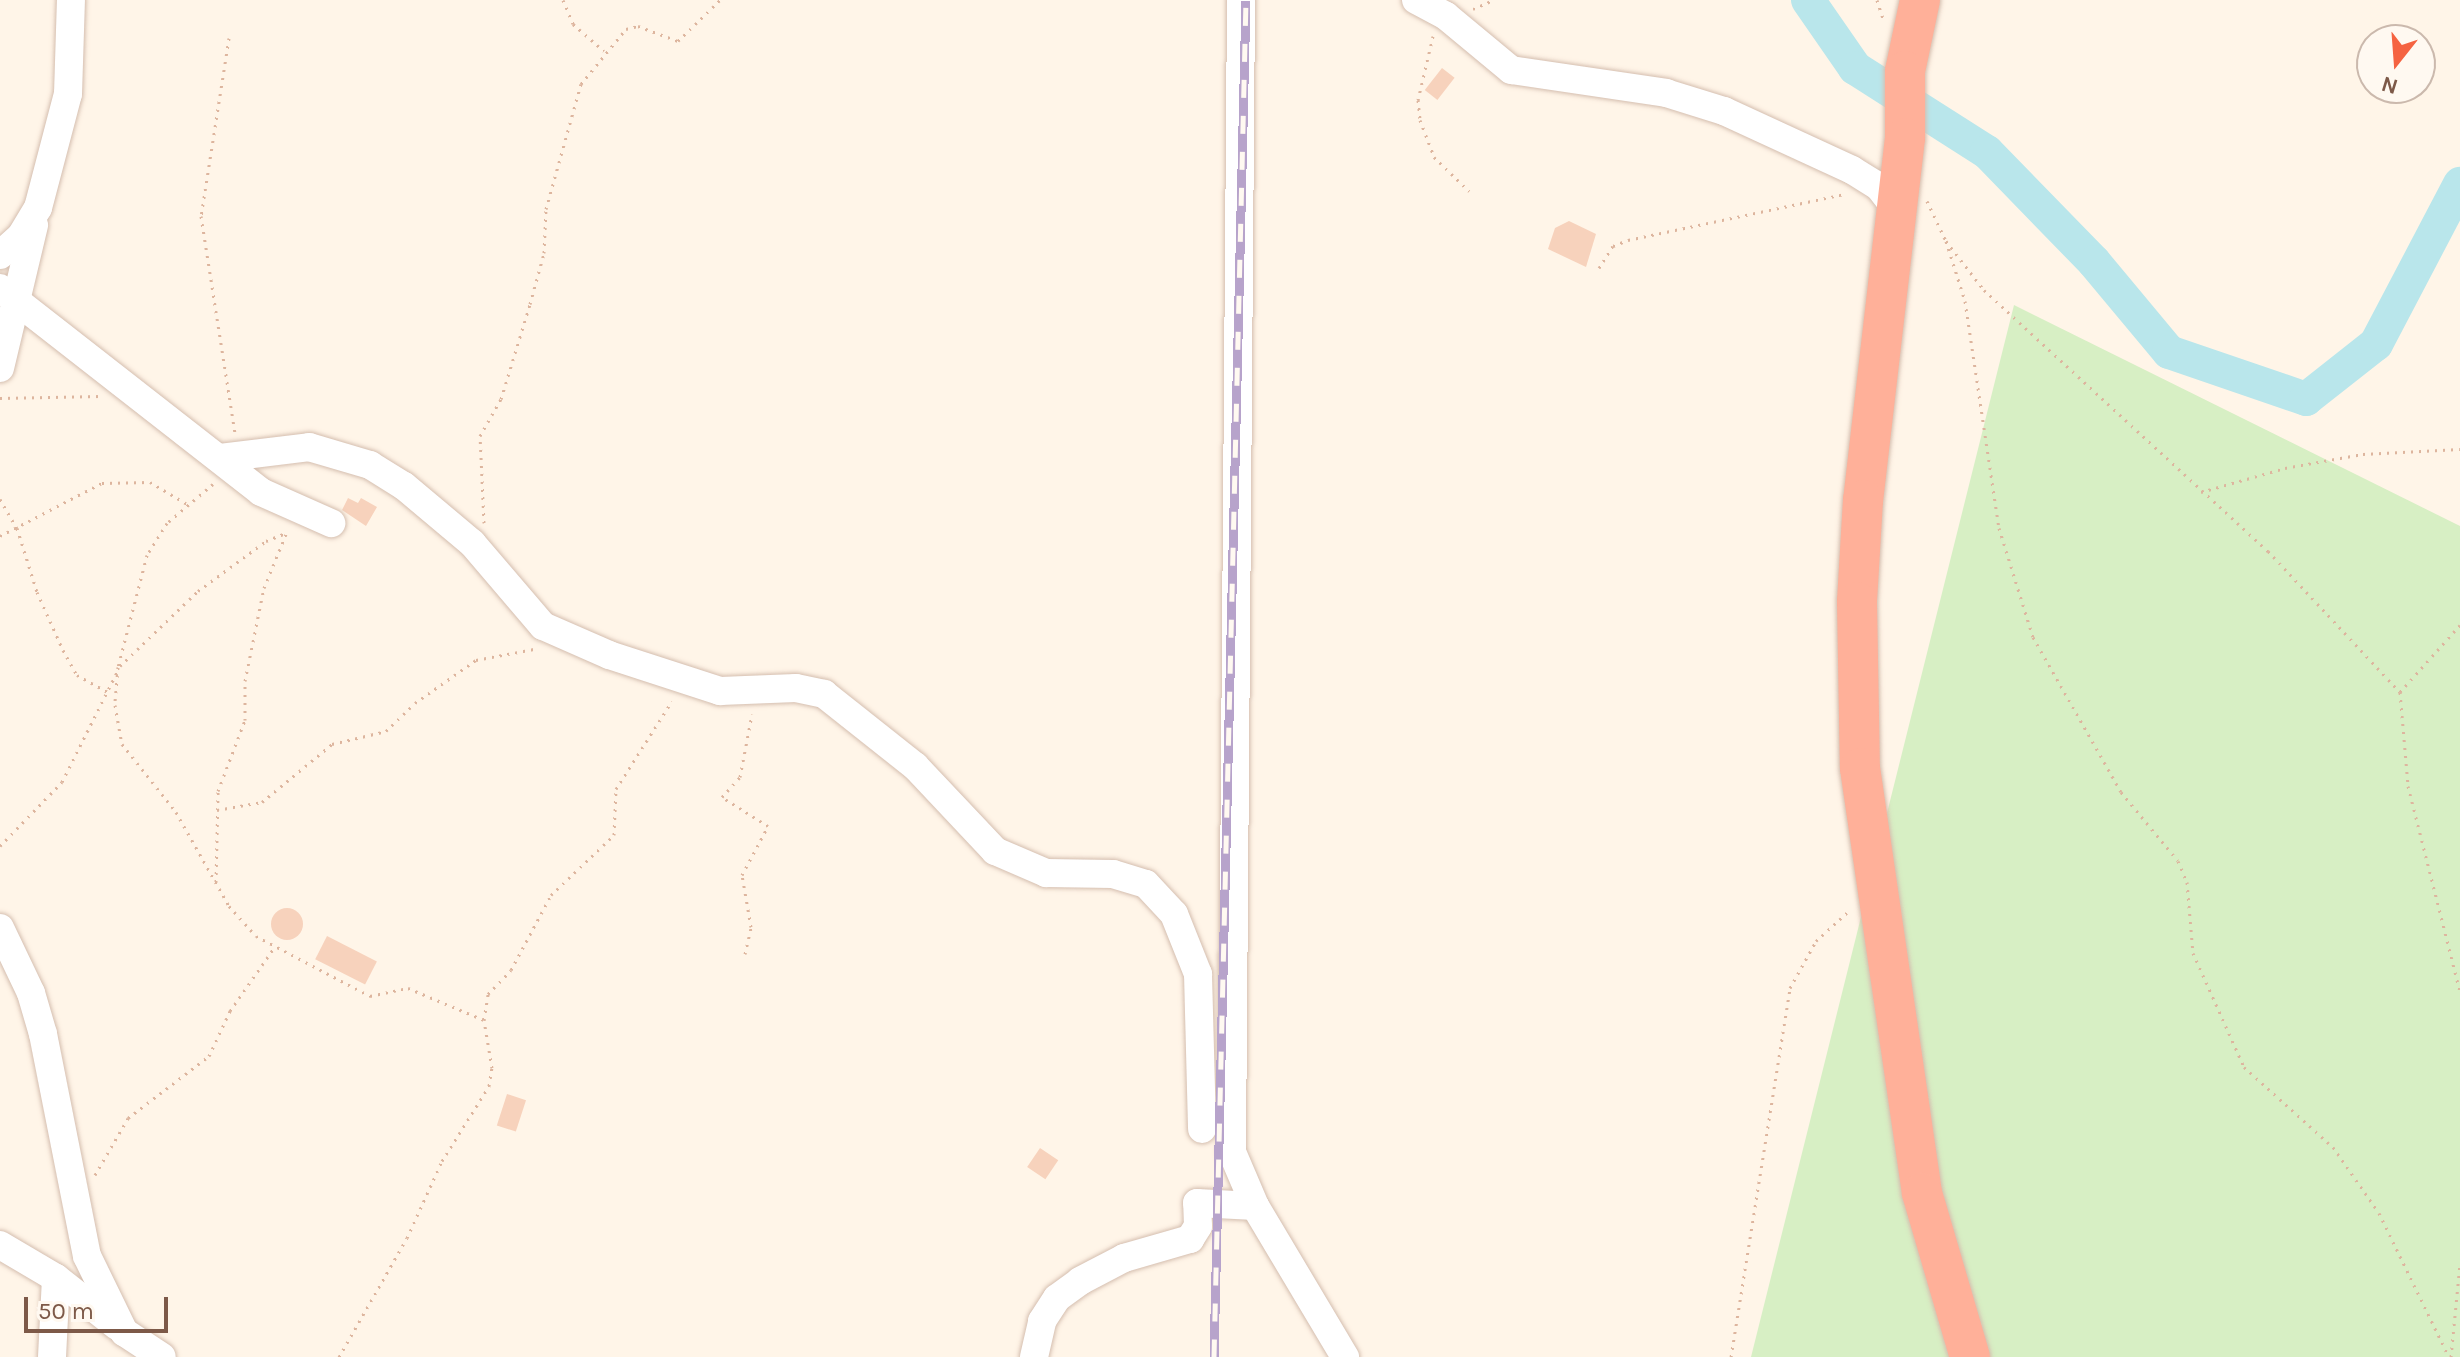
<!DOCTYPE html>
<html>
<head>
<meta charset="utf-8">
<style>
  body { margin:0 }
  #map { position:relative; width:2460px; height:1357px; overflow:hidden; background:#fff5e8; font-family:Karla,sans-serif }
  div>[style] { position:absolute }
  .green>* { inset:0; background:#d7efc4 }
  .river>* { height:34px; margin:-17px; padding:0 17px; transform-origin:17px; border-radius:17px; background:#b9e6eb }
  .building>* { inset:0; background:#f7d2bc; transform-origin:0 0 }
  .round { border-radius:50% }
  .path>* { height:3px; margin-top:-1.5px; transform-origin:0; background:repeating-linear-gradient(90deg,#ddb59e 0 2px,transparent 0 8px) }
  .roads { filter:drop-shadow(0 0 2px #d5beaf) drop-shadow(0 0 2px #d5beaf) }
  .minor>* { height:28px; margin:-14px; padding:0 14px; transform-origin:14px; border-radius:14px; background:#fff }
  .highway>* { height:40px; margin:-20px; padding:0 20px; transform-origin:20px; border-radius:20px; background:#ffb099 }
  .rail>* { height:9px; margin-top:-4.5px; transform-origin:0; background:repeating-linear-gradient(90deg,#fff9f1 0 18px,#b7a3cb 0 36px); box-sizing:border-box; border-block:2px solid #b7a3cb }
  span { translate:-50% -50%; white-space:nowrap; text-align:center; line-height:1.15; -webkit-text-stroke:7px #fff9f1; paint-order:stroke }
  .north { position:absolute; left:2356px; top:24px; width:80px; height:80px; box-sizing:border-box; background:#fff9f1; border:2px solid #cbb9ad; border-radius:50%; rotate:197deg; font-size:22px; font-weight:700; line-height:32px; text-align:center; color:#7d5948 }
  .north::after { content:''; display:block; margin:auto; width:28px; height:36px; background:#f56341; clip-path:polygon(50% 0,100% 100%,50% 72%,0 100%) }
  .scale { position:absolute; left:24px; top:1297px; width:144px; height:36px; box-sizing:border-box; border:4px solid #7d5948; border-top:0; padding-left:10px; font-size:24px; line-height:28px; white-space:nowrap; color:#7d5948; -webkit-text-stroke:6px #fff9f1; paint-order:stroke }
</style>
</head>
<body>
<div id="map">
  <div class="green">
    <div style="clip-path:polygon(2014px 305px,2460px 526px,2460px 1357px,1751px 1357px)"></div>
  </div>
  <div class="river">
    <div style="left:1808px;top:0;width:83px;rotate:55.3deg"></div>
    <div style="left:1855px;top:68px;width:156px;rotate:32.5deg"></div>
    <div style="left:1987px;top:152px;width:153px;rotate:45.8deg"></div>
    <div style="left:2094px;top:262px;width:117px;rotate:50.2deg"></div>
    <div style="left:2169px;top:352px;width:145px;rotate:18.9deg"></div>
    <div style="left:2306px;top:399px;width:89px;rotate:-38.2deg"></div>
    <div style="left:2376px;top:344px;width:181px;rotate:-62.3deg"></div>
  </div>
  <div class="building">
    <div style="left:1442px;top:68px;width:16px;height:28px;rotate:38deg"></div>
    <div style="clip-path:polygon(1569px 221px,1596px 234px,1586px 267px,1548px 249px,1555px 228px)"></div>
    <div style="clip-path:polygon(348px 498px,358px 503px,361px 498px,377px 507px,366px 526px,342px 510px)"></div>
    <div class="round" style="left:271px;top:908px;width:32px;height:32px"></div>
    <div style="left:327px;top:936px;width:56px;height:26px;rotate:27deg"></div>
    <div style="left:507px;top:1094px;width:20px;height:33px;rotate:18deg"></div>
    <div style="left:1040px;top:1148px;width:22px;height:23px;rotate:34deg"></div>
  </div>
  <div class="path">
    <div style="left:563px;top:0;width:26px;rotate:67deg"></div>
    <div style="left:573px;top:24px;width:41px;rotate:41.1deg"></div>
    <div style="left:1877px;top:0;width:23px;rotate:72deg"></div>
    <div style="left:1473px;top:9px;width:22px;rotate:-24deg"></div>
    <div style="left:1433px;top:36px;width:66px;rotate:103.2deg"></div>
    <div style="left:1418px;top:100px;width:20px;rotate:84deg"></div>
    <div style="left:1420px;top:120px;width:40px;rotate:69deg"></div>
    <div style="left:1434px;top:157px;width:49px;rotate:44.2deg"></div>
    <div style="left:229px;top:38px;width:180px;rotate:98.9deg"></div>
    <div style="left:201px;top:216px;width:219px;rotate:81.1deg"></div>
    <div style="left:1927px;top:201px;width:44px;rotate:64.6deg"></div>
    <div style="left:1946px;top:241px;width:62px;rotate:52.2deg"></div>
    <div style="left:1984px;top:290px;width:386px;rotate:42.6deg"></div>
    <div style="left:2268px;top:551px;width:193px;rotate:46.9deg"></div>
    <div style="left:2400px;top:692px;width:94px;rotate:85.1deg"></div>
    <div style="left:2408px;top:786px;width:212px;rotate:75.8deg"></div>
    <div style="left:1946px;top:241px;width:63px;rotate:72.4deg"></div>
    <div style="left:1965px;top:301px;width:230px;rotate:81.5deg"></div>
    <div style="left:1999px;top:528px;width:114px;rotate:72.7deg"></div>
    <div style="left:2033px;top:637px;width:178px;rotate:60.4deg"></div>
    <div style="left:2121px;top:792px;width:89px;rotate:50.4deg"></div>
    <div style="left:2178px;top:861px;width:23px;rotate:67deg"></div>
    <div style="left:2187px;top:882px;width:71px;rotate:85.2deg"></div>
    <div style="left:2193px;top:953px;width:125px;rotate:65.9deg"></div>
    <div style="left:2244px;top:1067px;width:120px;rotate:42deg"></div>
    <div style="left:2333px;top:1147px;width:80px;rotate:55.1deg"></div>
    <div style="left:2379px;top:1213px;width:160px;rotate:64.1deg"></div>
    <div style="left:1599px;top:268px;width:26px;rotate:-58deg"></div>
    <div style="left:1613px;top:246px;width:16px;rotate:-22deg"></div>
    <div style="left:1628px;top:240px;width:222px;rotate:-12deg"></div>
    <div style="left:0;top:398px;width:101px;rotate:-1.1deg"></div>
    <div style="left:213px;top:484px;width:60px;rotate:139.7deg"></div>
    <div style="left:167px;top:523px;width:38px;rotate:122deg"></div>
    <div style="left:147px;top:555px;width:116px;rotate:104.5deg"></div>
    <div style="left:118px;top:667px;width:38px;rotate:95deg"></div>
    <div style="left:115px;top:705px;width:40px;rotate:80deg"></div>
    <div style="left:122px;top:744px;width:87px;rotate:51.5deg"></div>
    <div style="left:176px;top:812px;width:108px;rotate:60.6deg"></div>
    <div style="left:229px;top:906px;width:40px;rotate:48deg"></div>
    <div style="left:256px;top:936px;width:129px;rotate:27.8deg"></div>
    <div style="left:370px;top:996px;width:39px;rotate:-12deg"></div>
    <div style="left:408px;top:988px;width:82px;rotate:22.8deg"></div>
    <div style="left:2201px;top:492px;width:87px;rotate:-15.9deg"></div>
    <div style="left:2285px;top:468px;width:79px;rotate:-10.2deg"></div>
    <div style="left:2363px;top:454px;width:97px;rotate:-3deg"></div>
    <div style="left:0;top:499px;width:34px;rotate:60deg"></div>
    <div style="left:17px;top:528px;width:67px;rotate:72.6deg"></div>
    <div style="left:37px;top:592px;width:64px;rotate:65.9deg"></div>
    <div style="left:63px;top:650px;width:29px;rotate:61deg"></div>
    <div style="left:77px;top:675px;width:38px;rotate:29deg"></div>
    <div style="left:484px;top:523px;width:87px;rotate:-92.6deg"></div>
    <div style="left:480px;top:436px;width:43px;rotate:-60.4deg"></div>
    <div style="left:501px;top:399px;width:99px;rotate:-73deg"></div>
    <div style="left:530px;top:304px;width:53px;rotate:-74.6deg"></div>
    <div style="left:544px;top:253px;width:44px;rotate:-87.4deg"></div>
    <div style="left:546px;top:209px;width:130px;rotate:-74.4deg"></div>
    <div style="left:581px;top:84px;width:71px;rotate:-50.7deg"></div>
    <div style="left:626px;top:29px;width:12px;rotate:-14deg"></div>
    <div style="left:638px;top:26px;width:43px;rotate:20.6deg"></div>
    <div style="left:678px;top:41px;width:59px;rotate:-44.3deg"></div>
    <div style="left:0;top:536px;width:115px;rotate:-27.5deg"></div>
    <div style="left:102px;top:483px;width:48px;rotate:-1.2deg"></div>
    <div style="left:150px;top:482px;width:43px;rotate:30.7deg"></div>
    <div style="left:120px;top:666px;width:108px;rotate:-43.9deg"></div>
    <div style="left:198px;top:591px;width:84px;rotate:-36.3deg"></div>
    <div style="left:266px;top:541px;width:22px;rotate:-22deg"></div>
    <div style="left:2400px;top:692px;width:90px;rotate:-48.2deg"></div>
    <div style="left:217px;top:810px;width:46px;rotate:-10.1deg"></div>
    <div style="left:262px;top:802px;width:91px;rotate:-39.6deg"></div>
    <div style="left:332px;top:744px;width:56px;rotate:-13.5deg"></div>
    <div style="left:386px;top:731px;width:40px;rotate:-44deg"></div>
    <div style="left:415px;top:703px;width:75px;rotate:-35.2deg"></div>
    <div style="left:476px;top:660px;width:59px;rotate:-10.7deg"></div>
    <div style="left:0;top:846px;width:89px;rotate:-45.9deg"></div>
    <div style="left:62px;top:782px;width:123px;rotate:-63.4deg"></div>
    <div style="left:216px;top:882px;width:91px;rotate:-88.7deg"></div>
    <div style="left:218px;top:791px;width:76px;rotate:-69.2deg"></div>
    <div style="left:245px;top:720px;width:39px;rotate:-90deg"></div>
    <div style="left:245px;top:681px;width:95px;rotate:-78.5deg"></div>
    <div style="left:264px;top:588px;width:58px;rotate:-67.8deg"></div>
    <div style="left:745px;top:954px;width:28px;rotate:-77deg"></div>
    <div style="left:751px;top:927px;width:53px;rotate:-99.8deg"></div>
    <div style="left:742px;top:875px;width:55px;rotate:-62deg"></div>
    <div style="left:768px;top:826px;width:54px;rotate:-147.8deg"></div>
    <div style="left:722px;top:797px;width:27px;rotate:-48deg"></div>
    <div style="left:740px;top:777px;width:64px;rotate:-79.2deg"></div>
    <div style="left:95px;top:1175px;width:66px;rotate:-59.9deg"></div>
    <div style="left:128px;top:1118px;width:102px;rotate:-37.4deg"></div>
    <div style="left:209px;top:1056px;width:50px;rotate:-65deg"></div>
    <div style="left:230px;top:1011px;width:77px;rotate:-55.1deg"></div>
    <div style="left:339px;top:1357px;width:137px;rotate:-60.3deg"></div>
    <div style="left:407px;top:1238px;width:85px;rotate:-65.6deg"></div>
    <div style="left:442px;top:1161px;width:89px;rotate:-57.9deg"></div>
    <div style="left:489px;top:1086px;width:18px;rotate:-81deg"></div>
    <div style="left:492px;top:1068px;width:49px;rotate:-99.5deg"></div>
    <div style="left:484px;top:1020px;width:26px;rotate:-81deg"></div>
    <div style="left:488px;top:994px;width:33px;rotate:-46deg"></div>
    <div style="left:511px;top:970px;width:85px;rotate:-61.9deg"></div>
    <div style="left:551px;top:895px;width:87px;rotate:-43.6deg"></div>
    <div style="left:614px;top:835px;width:46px;rotate:-87.5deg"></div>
    <div style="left:616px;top:789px;width:104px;rotate:-57.5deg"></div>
    <div style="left:1731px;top:1357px;width:374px;rotate:-80.9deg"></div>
    <div style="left:1790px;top:988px;width:54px;rotate:-61deg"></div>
    <div style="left:1816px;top:941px;width:46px;rotate:-42.4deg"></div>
    <div style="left:2451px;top:1357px;width:93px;rotate:-84.5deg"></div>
  </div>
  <div class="roads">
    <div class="minor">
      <div style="left:1241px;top:0;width:1152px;rotate:90.45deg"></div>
      <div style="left:1232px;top:1152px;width:59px;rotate:66.9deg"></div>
      <div style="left:1255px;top:1206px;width:176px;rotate:59.2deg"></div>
      <div style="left:1416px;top:0;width:34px;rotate:28deg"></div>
      <div style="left:1446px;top:16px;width:85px;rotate:39.7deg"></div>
      <div style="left:1511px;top:70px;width:157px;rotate:8.4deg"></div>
      <div style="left:1666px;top:93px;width:61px;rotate:17.2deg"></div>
      <div style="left:1724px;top:111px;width:141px;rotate:24.7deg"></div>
      <div style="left:1852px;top:170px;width:32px;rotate:32deg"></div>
      <div style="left:1879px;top:187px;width:28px;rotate:52deg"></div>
      <div style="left:0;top:255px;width:28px;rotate:-42deg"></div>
      <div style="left:21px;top:236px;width:33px;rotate:-59deg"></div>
      <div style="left:38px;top:208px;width:118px;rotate:-75.3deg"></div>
      <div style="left:68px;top:94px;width:94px;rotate:-88.2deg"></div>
      <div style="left:0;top:288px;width:331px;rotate:38deg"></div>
      <div style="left:261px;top:492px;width:77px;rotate:23.9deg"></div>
      <div style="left:0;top:368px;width:147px;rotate:-76.6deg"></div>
      <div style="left:220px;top:458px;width:90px;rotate:-7deg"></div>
      <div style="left:309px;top:447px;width:64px;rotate:16.4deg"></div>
      <div style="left:370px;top:465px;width:40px;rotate:32deg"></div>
      <div style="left:404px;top:486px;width:89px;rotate:40deg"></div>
      <div style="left:472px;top:543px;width:109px;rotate:49.5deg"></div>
      <div style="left:543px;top:626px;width:72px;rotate:23.7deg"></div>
      <div style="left:609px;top:655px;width:117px;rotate:18deg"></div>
      <div style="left:720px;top:691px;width:76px;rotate:-2.3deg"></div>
      <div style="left:796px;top:688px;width:29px;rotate:12deg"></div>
      <div style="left:824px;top:694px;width:116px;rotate:38.4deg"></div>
      <div style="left:915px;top:766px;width:117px;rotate:46.7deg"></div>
      <div style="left:995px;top:851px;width:56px;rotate:23.3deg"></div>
      <div style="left:1046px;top:873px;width:67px;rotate:0.9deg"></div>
      <div style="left:1113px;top:874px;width:34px;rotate:17deg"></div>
      <div style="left:1146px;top:884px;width:41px;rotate:47deg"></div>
      <div style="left:1174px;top:914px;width:65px;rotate:68.2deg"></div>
      <div style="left:1198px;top:974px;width:155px;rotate:88.5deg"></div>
      <div style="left:0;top:928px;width:72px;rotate:64.5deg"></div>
      <div style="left:31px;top:993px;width:43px;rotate:73.7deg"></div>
      <div style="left:43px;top:1034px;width:226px;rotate:78.8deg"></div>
      <div style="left:87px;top:1256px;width:85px;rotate:64deg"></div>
      <div style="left:124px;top:1332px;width:45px;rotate:33.3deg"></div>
      <div style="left:0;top:1245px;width:65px;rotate:30.5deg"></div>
      <div style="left:56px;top:1278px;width:78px;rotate:38.2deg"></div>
      <div style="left:52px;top:1357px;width:79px;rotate:-87.1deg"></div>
      <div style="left:1034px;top:1357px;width:37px;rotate:-77deg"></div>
      <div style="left:1042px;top:1321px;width:27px;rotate:-57deg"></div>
      <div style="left:1057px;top:1298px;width:29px;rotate:-36deg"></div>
      <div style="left:1080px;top:1281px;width:50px;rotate:-27.6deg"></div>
      <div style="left:1124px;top:1258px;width:69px;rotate:-16.1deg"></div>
      <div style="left:1190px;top:1239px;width:15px;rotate:-58deg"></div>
      <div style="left:1198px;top:1226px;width:23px;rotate:-92deg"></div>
      <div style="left:1197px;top:1203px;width:58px;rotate:3deg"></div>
    </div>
    <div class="highway">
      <div style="left:1920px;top:0;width:73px;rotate:101.9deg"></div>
      <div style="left:1905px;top:71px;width:67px;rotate:90deg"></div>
      <div style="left:1905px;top:138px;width:364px;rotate:96.6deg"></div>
      <div style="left:1863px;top:500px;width:102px;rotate:93.4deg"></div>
      <div style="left:1857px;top:602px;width:166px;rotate:89deg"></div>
      <div style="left:1860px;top:768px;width:429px;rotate:81.7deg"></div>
      <div style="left:1922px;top:1193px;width:171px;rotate:73.7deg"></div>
    </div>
  </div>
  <div class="rail">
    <div style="left:1214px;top:1357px;width:1357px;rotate:-88.65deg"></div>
  </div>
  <div class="north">N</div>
  <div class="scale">50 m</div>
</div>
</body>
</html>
